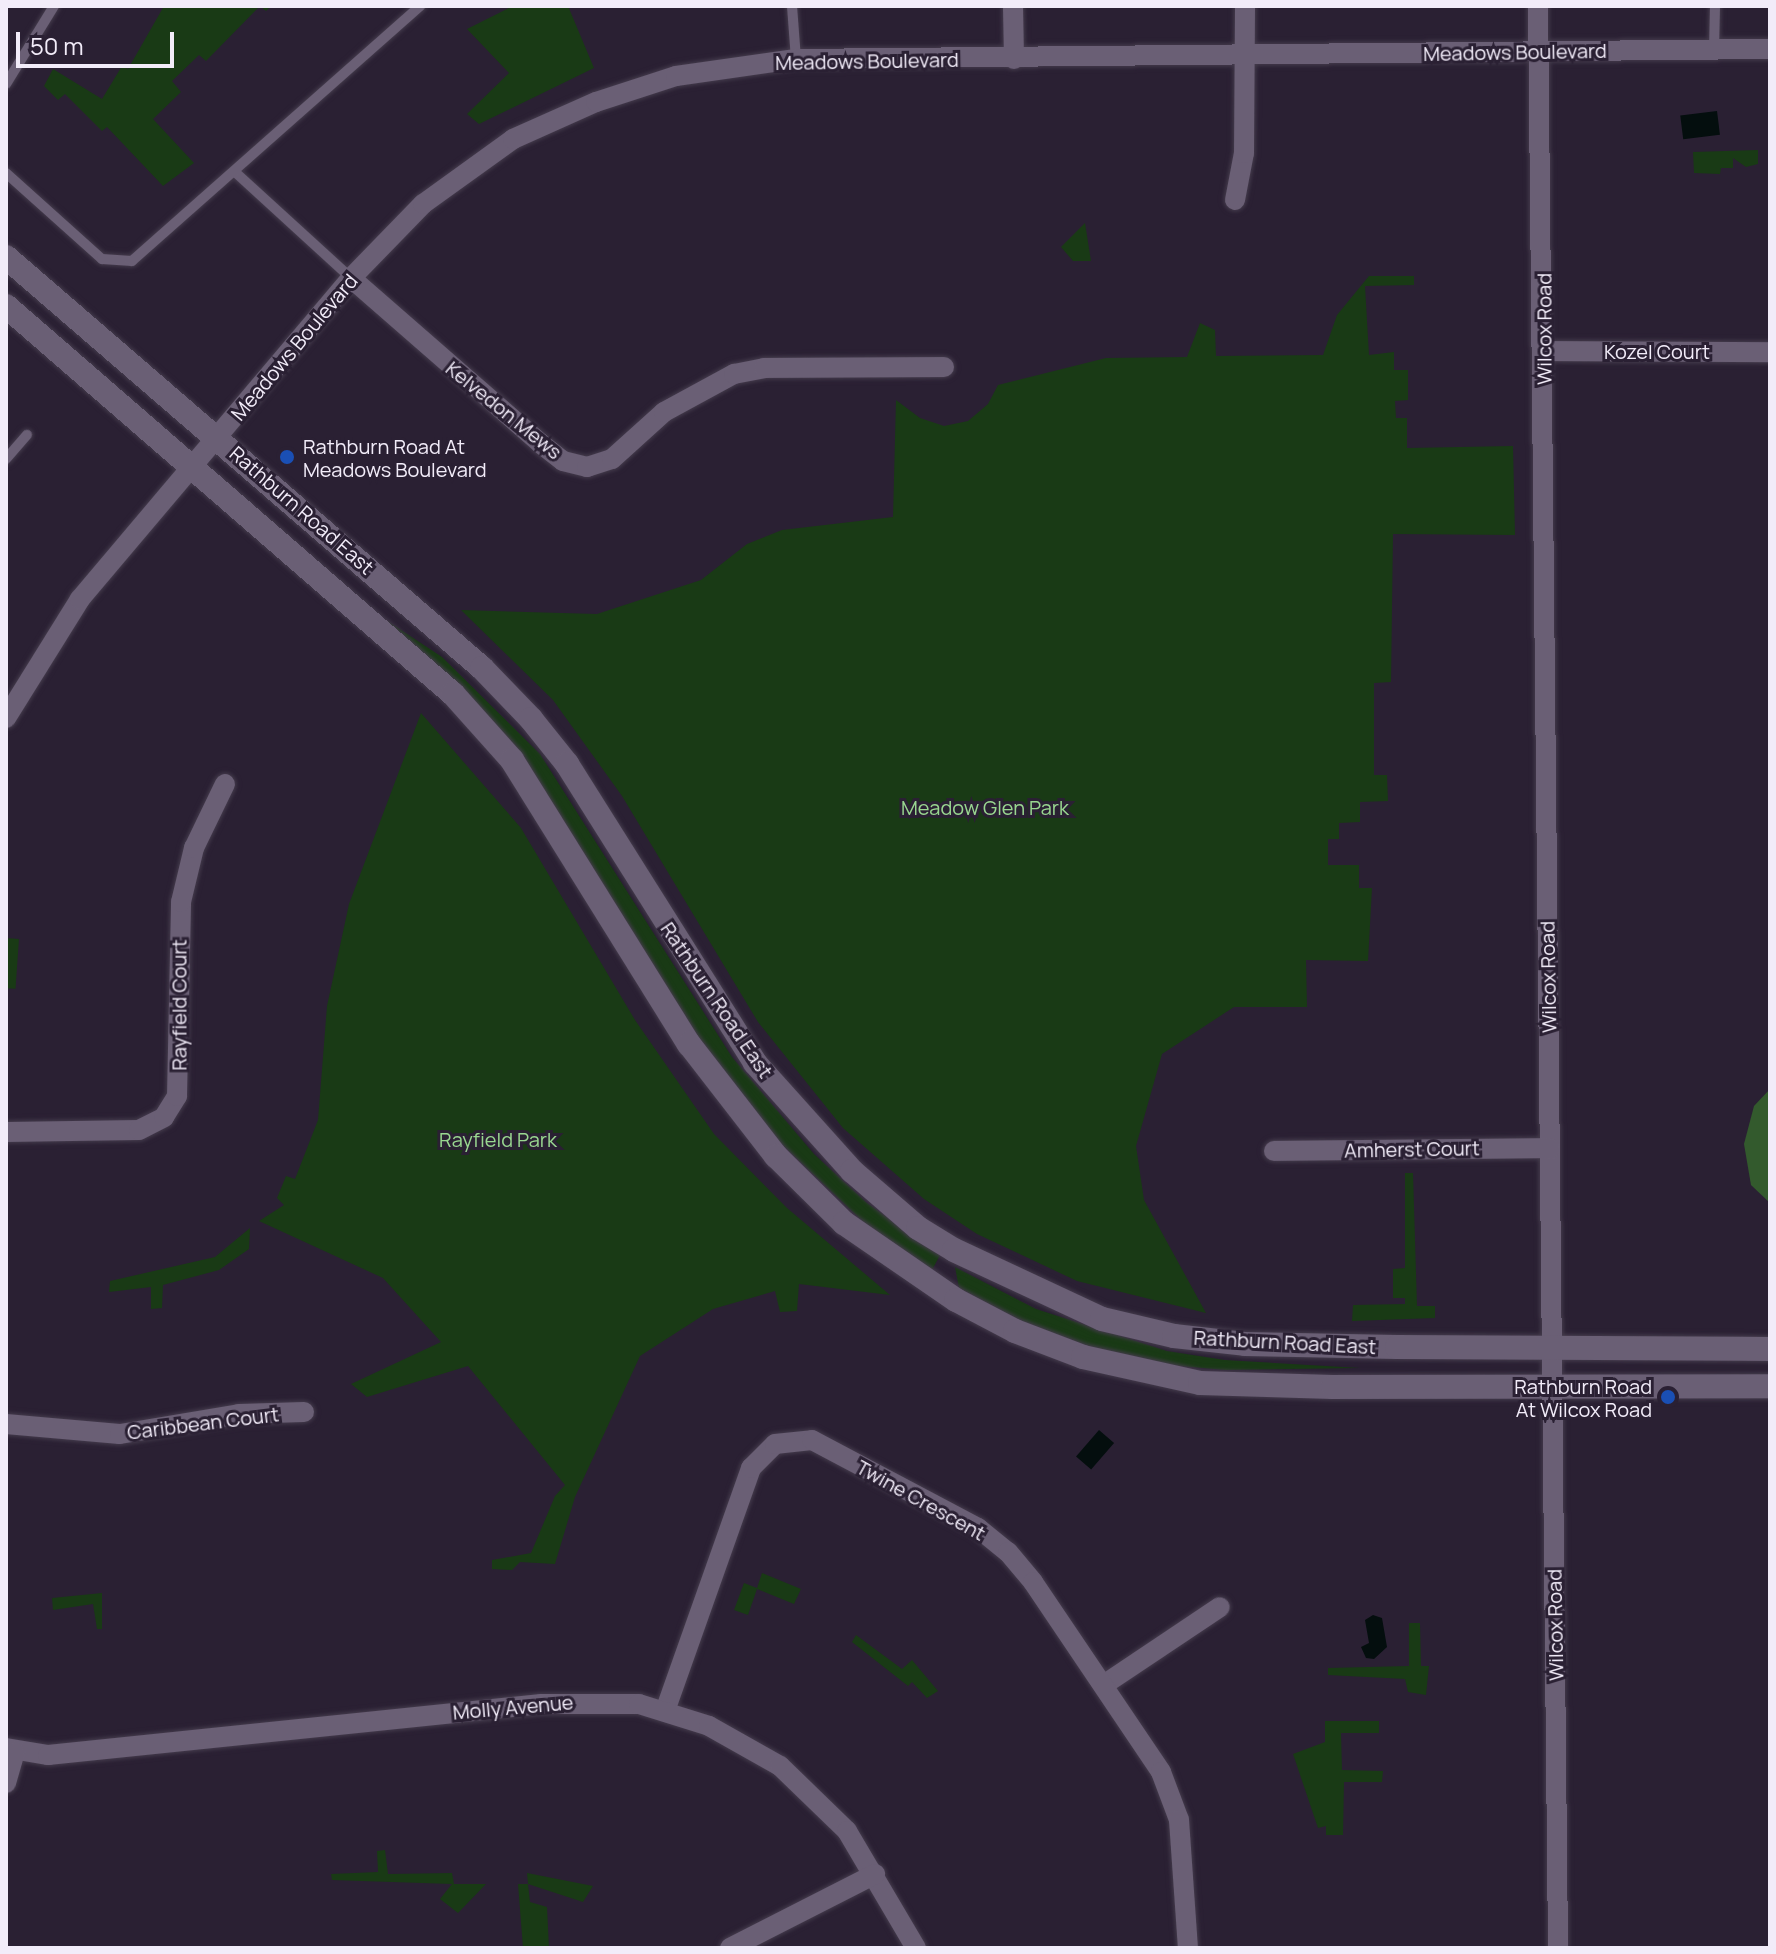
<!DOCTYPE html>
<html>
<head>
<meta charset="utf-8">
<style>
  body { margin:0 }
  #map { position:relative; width:1776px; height:1954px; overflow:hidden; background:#2a2033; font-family:Manrope,sans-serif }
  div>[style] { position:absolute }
  .green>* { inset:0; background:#193a15; transform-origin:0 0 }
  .forest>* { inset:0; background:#335a2d }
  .water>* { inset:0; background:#040e0e; transform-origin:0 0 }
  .roads { filter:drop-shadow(0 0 2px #443b4c) drop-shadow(0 0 2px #443b4c) }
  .service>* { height:10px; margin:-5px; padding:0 5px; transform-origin:5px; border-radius:5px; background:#6a5f75 }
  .minor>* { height:20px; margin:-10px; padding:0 10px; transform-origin:10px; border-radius:10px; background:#6a5f75 }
  .tertiary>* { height:24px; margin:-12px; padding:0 12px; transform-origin:12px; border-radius:12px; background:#6a5f75 }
  .dots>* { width:22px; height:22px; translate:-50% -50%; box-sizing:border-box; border:4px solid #2a2033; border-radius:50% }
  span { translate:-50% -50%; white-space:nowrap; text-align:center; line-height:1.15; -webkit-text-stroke:6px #2a2033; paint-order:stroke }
  .street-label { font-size:20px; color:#f2ecf9 }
  .poi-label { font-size:20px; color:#f2ecf9 }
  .left { translate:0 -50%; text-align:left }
  .right { translate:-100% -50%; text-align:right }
  .park-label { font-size:20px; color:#99d790 }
  .frame { position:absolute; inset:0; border:8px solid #f2ecf9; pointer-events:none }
  .scale { position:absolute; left:16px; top:32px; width:158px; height:36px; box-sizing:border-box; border:4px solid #f2ecf9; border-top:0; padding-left:10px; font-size:24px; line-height:28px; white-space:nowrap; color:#f2ecf9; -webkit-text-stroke:6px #2a2033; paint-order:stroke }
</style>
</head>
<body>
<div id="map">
  <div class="green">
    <div style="clip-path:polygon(164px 6px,271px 6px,266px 11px,260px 6px,206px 61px,199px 55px,172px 81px,181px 92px,153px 119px,194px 163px,163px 186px,107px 127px,102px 131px,65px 94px,58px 100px,44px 86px,53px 69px,102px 99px,122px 66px,128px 69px)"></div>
    <div style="clip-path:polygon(513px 6px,568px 6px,594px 68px,479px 124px,467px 114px,509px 73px,467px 29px)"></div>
    <div style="clip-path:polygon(1758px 150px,1758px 164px,1746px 167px,1733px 158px,1733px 168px,1721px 168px,1720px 174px,1694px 173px,1693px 152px)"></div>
    <div style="clip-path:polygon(1085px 223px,1091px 261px,1073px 261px,1061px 247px)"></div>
    <div style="clip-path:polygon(1369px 276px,1414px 276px,1414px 285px,1365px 286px,1369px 355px,1394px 352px,1394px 370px,1408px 370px,1408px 400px,1395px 401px,1396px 418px,1407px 418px,1407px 448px,1513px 446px,1515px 535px,1393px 534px,1391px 682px,1374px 683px,1374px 775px,1387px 775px,1388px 801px,1360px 802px,1360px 822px,1339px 823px,1339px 839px,1328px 839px,1328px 865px,1359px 865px,1359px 888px,1372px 888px,1368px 961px,1306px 960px,1307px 1007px,1234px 1007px,1162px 1054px,1136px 1146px,1144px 1200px,1206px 1313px,1077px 1281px,977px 1234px,924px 1199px,843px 1128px,758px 1022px,622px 796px,553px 700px,461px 610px,597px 614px,701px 580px,747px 544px,782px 530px,893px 517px,896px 400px,920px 418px,944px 426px,968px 421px,988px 404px,998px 385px,1106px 358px,1187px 357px,1200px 323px,1215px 330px,1216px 356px,1323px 355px,1337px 315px)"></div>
    <div style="clip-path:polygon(386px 620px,442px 657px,540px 754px,732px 1057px,814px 1154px,867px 1203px,940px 1255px,931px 1272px,874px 1232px,773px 1136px,688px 1023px,546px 796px)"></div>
    <div style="clip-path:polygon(421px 713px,521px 828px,635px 1020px,714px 1134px,787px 1208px,890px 1295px,799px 1284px,797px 1311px,780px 1312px,775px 1291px,713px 1309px,640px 1356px,575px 1497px,555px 1564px,520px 1562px,512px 1570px,492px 1569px,492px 1560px,531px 1553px,555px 1496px,565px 1485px,468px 1366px,367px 1397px,351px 1384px,441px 1342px,383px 1278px,259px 1221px,284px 1205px,277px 1198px,286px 1176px,295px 1179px,318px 1120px,327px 1006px,349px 904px)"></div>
    <div style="left:6px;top:938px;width:13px;height:50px;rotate:4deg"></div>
    <div style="clip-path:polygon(1405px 1173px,1413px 1173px,1417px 1306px,1435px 1306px,1435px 1318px,1352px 1321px,1353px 1305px,1405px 1304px,1405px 1298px,1393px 1298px,1393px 1269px,1405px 1268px)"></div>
    <div style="clip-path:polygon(250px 1228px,249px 1249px,219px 1270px,163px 1285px,162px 1308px,151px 1309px,151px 1287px,109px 1292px,110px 1281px,215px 1257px)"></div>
    <div style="clip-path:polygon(955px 1267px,1036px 1309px,1167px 1351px,1225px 1360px,1360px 1368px,1225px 1370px,1168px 1365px,1094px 1348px,1027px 1324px,959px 1288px)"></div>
    <div style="clip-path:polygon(762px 1573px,801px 1589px,794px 1604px,757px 1589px,748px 1615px,734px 1610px,744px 1583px,757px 1588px)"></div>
    <div style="clip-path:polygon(102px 1593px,102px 1629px,97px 1629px,93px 1604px,53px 1610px,52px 1598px)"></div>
    <div style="clip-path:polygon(1409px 1623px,1420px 1623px,1421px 1666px,1429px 1666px,1426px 1695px,1408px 1692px,1405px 1679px,1328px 1675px,1328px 1668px,1409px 1666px)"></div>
    <div style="clip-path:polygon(856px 1635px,902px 1669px,912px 1660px,938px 1691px,927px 1698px,912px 1682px,908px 1686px,852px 1642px)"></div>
    <div style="clip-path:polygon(1325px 1721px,1379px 1721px,1379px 1733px,1341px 1733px,1342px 1770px,1383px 1771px,1382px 1782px,1344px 1782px,1343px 1835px,1326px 1835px,1326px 1826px,1318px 1828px,1293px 1754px,1325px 1742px)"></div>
    <div style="clip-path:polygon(385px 1850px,388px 1874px,452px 1873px,454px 1884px,486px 1884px,458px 1913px,440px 1899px,452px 1884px,332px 1880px,331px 1874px,378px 1872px,377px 1851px)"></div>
    <div style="clip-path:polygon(527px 1873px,593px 1886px,583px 1902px,528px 1884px,530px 1902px,547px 1907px,549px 1948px,523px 1948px,518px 1884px,528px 1884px)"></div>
  </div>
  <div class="forest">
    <div style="clip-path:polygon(1770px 1089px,1770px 1203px,1751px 1185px,1744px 1144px,1754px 1106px)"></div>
  </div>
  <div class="water">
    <div style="left:1717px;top:111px;width:24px;height:37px;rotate:83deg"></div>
    <div style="left:1099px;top:1430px;width:20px;height:35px;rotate:41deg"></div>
    <div style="clip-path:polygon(1373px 1615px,1382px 1618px,1387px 1647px,1374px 1659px,1366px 1658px,1361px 1647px,1369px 1643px,1365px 1620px)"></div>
  </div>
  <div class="roads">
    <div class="service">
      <div style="left:792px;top:6px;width:53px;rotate:85.7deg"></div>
      <div style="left:1714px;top:50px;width:44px;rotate:-88.7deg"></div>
      <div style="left:6px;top:84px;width:92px;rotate:-58.4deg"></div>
      <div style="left:235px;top:172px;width:157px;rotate:42.4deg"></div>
      <div style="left:6px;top:173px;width:129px;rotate:41.9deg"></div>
      <div style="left:102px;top:259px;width:30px;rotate:4deg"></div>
      <div style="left:132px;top:261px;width:385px;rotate:-41.5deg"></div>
      <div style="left:6px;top:459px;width:32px;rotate:-49deg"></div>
    </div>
    <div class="minor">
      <div style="left:1013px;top:6px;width:53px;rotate:88.9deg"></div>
      <div style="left:1538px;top:6px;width:1942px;rotate:89.41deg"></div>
      <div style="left:1235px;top:200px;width:48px;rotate:-79.2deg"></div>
      <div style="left:1244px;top:153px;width:147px;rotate:-89.6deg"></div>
      <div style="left:351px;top:278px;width:251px;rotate:41.1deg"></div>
      <div style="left:540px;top:443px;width:29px;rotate:38deg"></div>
      <div style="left:563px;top:461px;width:25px;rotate:14deg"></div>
      <div style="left:587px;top:467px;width:26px;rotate:-18deg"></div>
      <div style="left:612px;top:459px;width:70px;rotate:-42.1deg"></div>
      <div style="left:664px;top:412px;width:80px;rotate:-28.5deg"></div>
      <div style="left:734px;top:374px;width:31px;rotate:-11deg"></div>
      <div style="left:764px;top:368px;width:180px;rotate:-0.3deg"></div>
      <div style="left:1544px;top:351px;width:226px;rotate:0.3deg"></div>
      <div style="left:6px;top:718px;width:140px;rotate:-58.1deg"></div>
      <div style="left:80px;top:599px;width:420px;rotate:-49.8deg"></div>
      <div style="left:351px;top:278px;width:103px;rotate:-45.8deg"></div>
      <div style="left:423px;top:204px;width:111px;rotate:-35.8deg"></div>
      <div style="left:513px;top:139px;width:91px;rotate:-24deg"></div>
      <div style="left:596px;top:102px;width:84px;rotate:-18deg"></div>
      <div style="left:676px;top:76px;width:121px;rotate:-8.1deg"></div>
      <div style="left:796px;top:59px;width:974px;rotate:-0.59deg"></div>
      <div style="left:6px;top:1132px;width:133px;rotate:-0.9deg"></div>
      <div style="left:139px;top:1130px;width:28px;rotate:-27deg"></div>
      <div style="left:164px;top:1117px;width:25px;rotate:-58deg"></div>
      <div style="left:177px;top:1096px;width:194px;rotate:-88.8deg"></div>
      <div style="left:181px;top:902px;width:56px;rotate:-76.5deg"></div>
      <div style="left:194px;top:848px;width:71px;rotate:-64.2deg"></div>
      <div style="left:1274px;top:1151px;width:276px;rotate:-0.6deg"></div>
      <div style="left:6px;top:1424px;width:114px;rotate:5deg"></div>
      <div style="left:120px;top:1434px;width:121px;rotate:-9.5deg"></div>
      <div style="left:239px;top:1414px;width:65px;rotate:-1.8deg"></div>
      <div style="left:1105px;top:1684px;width:138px;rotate:-33.8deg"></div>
      <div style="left:665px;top:1711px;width:258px;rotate:-70.5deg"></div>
      <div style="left:751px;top:1468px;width:34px;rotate:-45deg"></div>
      <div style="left:775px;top:1444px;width:37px;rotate:-6deg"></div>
      <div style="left:812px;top:1440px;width:188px;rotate:27.9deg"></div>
      <div style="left:978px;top:1528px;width:38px;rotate:39deg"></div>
      <div style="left:1008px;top:1552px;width:39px;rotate:50deg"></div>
      <div style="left:1033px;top:1582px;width:229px;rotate:56deg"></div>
      <div style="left:1161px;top:1772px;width:51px;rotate:69.4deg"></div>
      <div style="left:1179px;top:1820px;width:128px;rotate:86deg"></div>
      <div style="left:6px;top:1748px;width:43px;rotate:9.5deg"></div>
      <div style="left:48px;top:1755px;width:496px;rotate:-5.9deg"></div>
      <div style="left:541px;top:1704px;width:98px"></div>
      <div style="left:639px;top:1704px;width:73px;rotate:17.4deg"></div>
      <div style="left:709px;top:1726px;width:81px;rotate:29.4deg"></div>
      <div style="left:780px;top:1766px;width:93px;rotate:44.1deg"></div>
      <div style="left:847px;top:1831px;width:136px;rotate:59.5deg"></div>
      <div style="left:6px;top:1783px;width:32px;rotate:-74deg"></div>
      <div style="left:730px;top:1948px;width:163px;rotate:-27deg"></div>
    </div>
    <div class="tertiary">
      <div style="left:6px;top:257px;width:629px;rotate:40.81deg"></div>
      <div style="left:482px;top:668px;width:71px;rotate:46.1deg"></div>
      <div style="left:531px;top:719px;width:58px;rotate:51.3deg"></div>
      <div style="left:567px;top:764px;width:353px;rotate:57.8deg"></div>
      <div style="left:755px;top:1063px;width:145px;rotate:48.1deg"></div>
      <div style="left:852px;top:1171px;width:87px;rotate:40.8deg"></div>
      <div style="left:918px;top:1228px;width:42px;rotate:31.4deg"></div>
      <div style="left:954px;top:1250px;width:163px;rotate:25deg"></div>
      <div style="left:1102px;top:1319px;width:74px;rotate:13.3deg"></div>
      <div style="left:1174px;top:1336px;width:71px;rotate:6.4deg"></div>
      <div style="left:1245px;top:1344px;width:152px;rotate:1.1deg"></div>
      <div style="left:1397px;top:1347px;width:373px;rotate:0.3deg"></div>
      <div style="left:6px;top:306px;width:592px;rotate:40.96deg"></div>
      <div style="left:453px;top:694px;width:89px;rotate:48.2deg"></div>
      <div style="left:512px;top:760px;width:335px;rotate:58.1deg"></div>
      <div style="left:689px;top:1044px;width:142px;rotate:52.2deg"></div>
      <div style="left:776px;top:1156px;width:95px;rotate:44.6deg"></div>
      <div style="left:844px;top:1223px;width:136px;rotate:34.5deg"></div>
      <div style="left:956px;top:1300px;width:67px;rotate:27.7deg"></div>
      <div style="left:1015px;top:1331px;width:73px;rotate:20.9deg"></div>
      <div style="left:1083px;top:1357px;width:120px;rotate:12.5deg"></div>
      <div style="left:1200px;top:1383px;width:133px;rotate:1.7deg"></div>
      <div style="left:1333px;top:1387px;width:437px;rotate:-0.1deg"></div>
    </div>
  </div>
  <div class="dots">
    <div style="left:287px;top:457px;background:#1a4fb4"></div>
    <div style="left:1668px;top:1397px;background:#1a4fb4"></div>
  </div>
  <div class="street-label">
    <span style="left:1515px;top:52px;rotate:-1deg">Meadows Boulevard</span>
    <span style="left:867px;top:61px;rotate:-1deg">Meadows Boulevard</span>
    <span style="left:1544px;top:329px;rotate:-90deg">Wilcox Road</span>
    <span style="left:294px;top:347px;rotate:-50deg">Meadows Boulevard</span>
    <span style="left:1657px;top:351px">Kozel Court</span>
    <span style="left:504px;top:410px;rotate:39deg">Kelvedon Mews</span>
    <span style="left:302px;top:510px;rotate:41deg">Rathburn Road East</span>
    <span style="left:1548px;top:977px;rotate:-91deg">Wilcox Road</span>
    <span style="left:717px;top:1000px;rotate:56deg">Rathburn Road East</span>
    <span style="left:179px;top:1005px;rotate:-90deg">Rayfield Court</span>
    <span style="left:1412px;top:1149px;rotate:-1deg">Amherst Court</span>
    <span style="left:1285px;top:1342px;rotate:3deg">Rathburn Road East</span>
    <span style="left:203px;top:1423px;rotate:-7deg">Caribbean Court</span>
    <span style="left:921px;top:1500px;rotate:29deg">Twine Crescent</span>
    <span style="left:1555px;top:1625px;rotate:-91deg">Wilcox Road</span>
    <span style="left:513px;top:1707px;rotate:-5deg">Molly Avenue</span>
  </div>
  <div class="poi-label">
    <span class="left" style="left:303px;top:458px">Rathburn Road At<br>Meadows Boulevard</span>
    <span class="right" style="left:1652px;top:1398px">Rathburn Road<br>At Wilcox Road</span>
  </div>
  <div class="park-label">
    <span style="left:985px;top:807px">Meadow Glen Park</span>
    <span style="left:498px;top:1139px">Rayfield Park</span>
  </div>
  <div class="frame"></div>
  <div class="scale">50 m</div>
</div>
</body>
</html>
